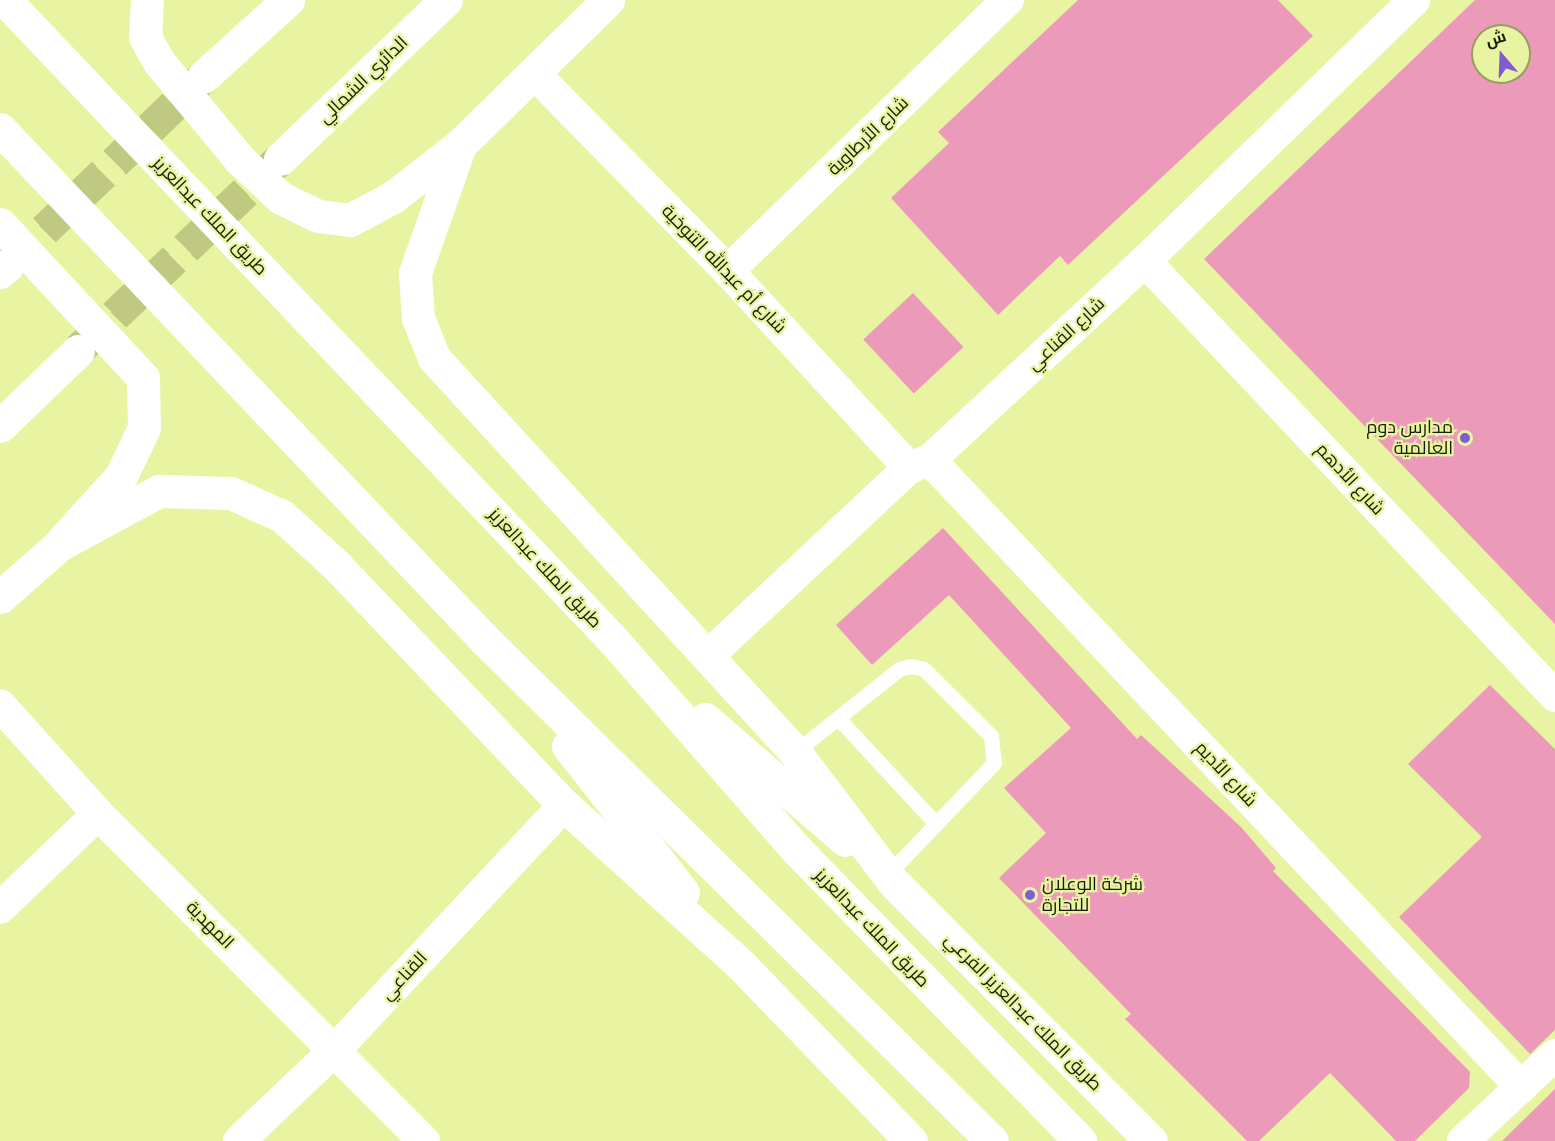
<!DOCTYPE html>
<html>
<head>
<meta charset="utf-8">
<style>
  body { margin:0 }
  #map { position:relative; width:1555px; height:1141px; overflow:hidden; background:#e8f4a2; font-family:Roboto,Cairo,sans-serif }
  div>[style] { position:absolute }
  .building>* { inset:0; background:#ec9ab9; transform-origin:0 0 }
  .motorway-tunnel>* { height:33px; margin-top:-16.5px; transform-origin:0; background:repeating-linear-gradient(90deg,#bfc982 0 33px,transparent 0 49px) }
  .service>* { height:15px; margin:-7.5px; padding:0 7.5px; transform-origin:7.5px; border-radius:7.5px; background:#fff }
  .minor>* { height:32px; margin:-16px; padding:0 16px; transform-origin:16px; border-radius:16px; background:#fff }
  .tertiary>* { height:33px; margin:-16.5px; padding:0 16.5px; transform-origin:16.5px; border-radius:16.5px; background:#fff }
  .primary>* { height:33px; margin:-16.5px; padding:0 16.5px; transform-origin:16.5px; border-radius:16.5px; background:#fff }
  .motorway>* { height:33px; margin:-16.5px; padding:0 16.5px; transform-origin:16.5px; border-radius:16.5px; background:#fff }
  .dots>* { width:16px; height:16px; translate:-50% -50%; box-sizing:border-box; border:3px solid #e8f4a2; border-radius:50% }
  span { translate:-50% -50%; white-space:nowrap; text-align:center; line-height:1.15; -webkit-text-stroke:4.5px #e8f4a2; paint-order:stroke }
  .street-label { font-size:18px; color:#191c00 }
  .poi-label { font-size:18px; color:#191c00 }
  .right { translate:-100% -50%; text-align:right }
  .left { translate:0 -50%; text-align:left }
  .north { position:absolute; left:1471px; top:24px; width:60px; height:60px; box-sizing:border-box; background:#e8f4a2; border:2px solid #959e61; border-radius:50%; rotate:341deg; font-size:16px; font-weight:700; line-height:24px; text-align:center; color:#191c00 }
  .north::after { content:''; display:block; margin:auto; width:21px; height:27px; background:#825ad4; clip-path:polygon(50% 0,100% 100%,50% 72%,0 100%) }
</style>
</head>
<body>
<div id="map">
  <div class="building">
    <div style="clip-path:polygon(1078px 0,1278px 0,1313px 36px,1068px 265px,1060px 256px,998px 315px,891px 198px,949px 143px,938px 132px)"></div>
    <div style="clip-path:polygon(evenodd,1475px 0,1555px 0,1555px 624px,1204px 259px,1475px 0,1483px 36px,1519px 36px,1519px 72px,1483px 72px,1483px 36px)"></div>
    <div style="left:913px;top:293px;width:74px;height:68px;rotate:47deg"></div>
    <div style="clip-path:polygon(943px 528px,1137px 739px,1141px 735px,1241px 827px,1276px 868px,1273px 871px,1470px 1072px,1469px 1088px,1415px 1141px,1396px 1141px,1330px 1073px,1259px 1141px,1247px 1141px,1125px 1019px,1131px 1014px,999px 878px,1046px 833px,1004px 788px,1071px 728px,949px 595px,872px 665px,836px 625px)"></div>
    <div style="clip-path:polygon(1490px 685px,1555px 749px,1555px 1030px,1530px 1054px,1399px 917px,1482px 837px,1408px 764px)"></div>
    <div style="clip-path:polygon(1555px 1089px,1555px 1141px,1502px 1141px)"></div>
  </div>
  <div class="motorway-tunnel">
    <div style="left:9px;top:264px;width:269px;rotate:-43.9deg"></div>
    <div style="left:79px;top:349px;width:275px;rotate:-43.4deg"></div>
  </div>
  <div class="service">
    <div style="left:838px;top:718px;width:144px;rotate:47.2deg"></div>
    <div style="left:795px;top:752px;width:133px;rotate:-38.6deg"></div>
    <div style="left:899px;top:669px;width:12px;rotate:-14deg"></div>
    <div style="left:911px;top:666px;width:13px;rotate:13deg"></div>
    <div style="left:924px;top:669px;width:95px;rotate:45deg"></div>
    <div style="left:991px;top:736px;width:27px;rotate:84deg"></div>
    <div style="left:994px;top:763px;width:153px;rotate:133.7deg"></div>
  </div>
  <div class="minor">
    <div style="left:535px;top:74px;width:276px;rotate:45.6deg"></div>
    <div style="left:728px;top:271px;width:268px;rotate:47.4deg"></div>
    <div style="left:1145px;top:261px;width:598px;rotate:46.69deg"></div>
    <div style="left:728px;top:271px;width:390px;rotate:-44.1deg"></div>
    <div style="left:930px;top:460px;width:862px;rotate:46.69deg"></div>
    <div style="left:708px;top:656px;width:275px;rotate:-43.1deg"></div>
    <div style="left:909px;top:468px;width:22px;rotate:-21deg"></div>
    <div style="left:930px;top:460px;width:293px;rotate:-42.8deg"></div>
    <div style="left:1145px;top:261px;width:375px;rotate:-44.1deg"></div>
    <div style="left:0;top:705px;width:147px;rotate:48deg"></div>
    <div style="left:98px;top:814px;width:462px;rotate:45.1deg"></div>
    <div style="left:0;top:908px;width:136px;rotate:-43.8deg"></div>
    <div style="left:239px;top:1141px;width:134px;rotate:-43.5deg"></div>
    <div style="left:336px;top:1049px;width:334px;rotate:-46.9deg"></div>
    <div style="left:1463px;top:1141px;width:126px;rotate:-43.1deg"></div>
  </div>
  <div class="tertiary">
    <div style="left:147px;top:0;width:37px;rotate:93deg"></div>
    <div style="left:145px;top:37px;width:29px;rotate:61deg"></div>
    <div style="left:159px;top:62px;width:127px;rotate:50.4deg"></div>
    <div style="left:240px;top:160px;width:56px;rotate:42.8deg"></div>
    <div style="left:281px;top:198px;width:41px;rotate:25.9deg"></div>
    <div style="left:318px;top:216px;width:32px;rotate:7deg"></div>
    <div style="left:350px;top:220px;width:49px;rotate:-28.1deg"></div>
    <div style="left:393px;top:197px;width:85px;rotate:-37.8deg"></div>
    <div style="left:0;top:224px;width:210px;rotate:47.1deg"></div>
    <div style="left:143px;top:378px;width:50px;rotate:88.9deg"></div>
    <div style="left:144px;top:428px;width:53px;rotate:115.6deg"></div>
    <div style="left:121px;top:476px;width:88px;rotate:132.2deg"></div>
    <div style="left:894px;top:883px;width:364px;rotate:45.1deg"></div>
    <div style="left:741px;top:965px;width:245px;rotate:46deg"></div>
  </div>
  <div class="primary">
    <div style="left:5px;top:0;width:883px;rotate:46.47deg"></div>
    <div style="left:613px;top:640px;width:281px;rotate:48.8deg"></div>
    <div style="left:798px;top:851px;width:405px;rotate:45.8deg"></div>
    <div style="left:608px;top:0;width:207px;rotate:135.6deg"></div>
    <div style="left:460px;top:145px;width:136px;rotate:109.4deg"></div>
    <div style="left:415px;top:273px;width:45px;rotate:86.2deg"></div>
    <div style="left:418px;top:318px;width:43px;rotate:68.2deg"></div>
    <div style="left:434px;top:358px;width:534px;rotate:47.5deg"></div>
    <div style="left:795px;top:752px;width:164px;rotate:52.9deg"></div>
    <div style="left:0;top:129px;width:703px;rotate:46.5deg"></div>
    <div style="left:484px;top:639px;width:714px;rotate:44.66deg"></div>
    <div style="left:0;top:597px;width:79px;rotate:-41.4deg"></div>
    <div style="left:59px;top:545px;width:114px;rotate:-28.4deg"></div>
    <div style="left:159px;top:491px;width:72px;rotate:1.6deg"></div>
    <div style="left:231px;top:493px;width:56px;rotate:24.3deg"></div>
    <div style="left:282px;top:516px;width:73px;rotate:42.2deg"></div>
    <div style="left:336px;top:565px;width:331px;rotate:46.5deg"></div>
    <div style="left:564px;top:805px;width:239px;rotate:42.1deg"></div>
    <div style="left:705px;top:719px;width:185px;rotate:40.8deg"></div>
    <div style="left:568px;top:746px;width:186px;rotate:51.8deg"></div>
  </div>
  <div class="motorway">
    <div style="left:203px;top:77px;width:115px;rotate:-42.2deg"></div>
    <div style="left:280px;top:159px;width:230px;rotate:-43.8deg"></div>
    <div style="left:0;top:272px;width:12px;rotate:-42deg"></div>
    <div style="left:0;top:426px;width:108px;rotate:-43.9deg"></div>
  </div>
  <div class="dots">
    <div style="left:1465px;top:438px;background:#825ad4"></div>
    <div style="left:1030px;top:895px;background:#825ad4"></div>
  </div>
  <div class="street-label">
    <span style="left:363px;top:80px;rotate:-44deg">الدائري الشمالي</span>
    <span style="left:868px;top:136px;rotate:-44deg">شارع الأرطاوية</span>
    <span style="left:210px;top:216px;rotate:46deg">طريق الملك عبدالعزيز</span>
    <span style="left:724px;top:269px;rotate:46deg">شارع أم عبدالله التنوخية</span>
    <span style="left:1066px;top:334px;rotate:-43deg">شارع القناعي</span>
    <span style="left:1350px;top:479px;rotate:47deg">شارع الأدهم</span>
    <span style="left:545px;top:568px;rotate:47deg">طريق الملك عبدالعزيز</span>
    <span style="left:1226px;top:774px;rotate:47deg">شارع الأديم</span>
    <span style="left:210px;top:925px;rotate:45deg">المهدية</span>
    <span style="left:872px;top:928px;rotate:46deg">طريق الملك عبدالعزيز</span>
    <span style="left:404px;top:976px;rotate:-47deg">القناعي</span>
    <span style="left:1023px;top:1012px;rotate:45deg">طريق الملك عبدالعزيز الفرعي</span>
  </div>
  <div class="poi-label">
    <span class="right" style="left:1453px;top:438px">مدارس دوم<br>العالمية</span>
    <span class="left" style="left:1042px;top:895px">شركة الوعلان<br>للتجارة</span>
  </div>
  <div class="north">ش</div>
</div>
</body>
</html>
